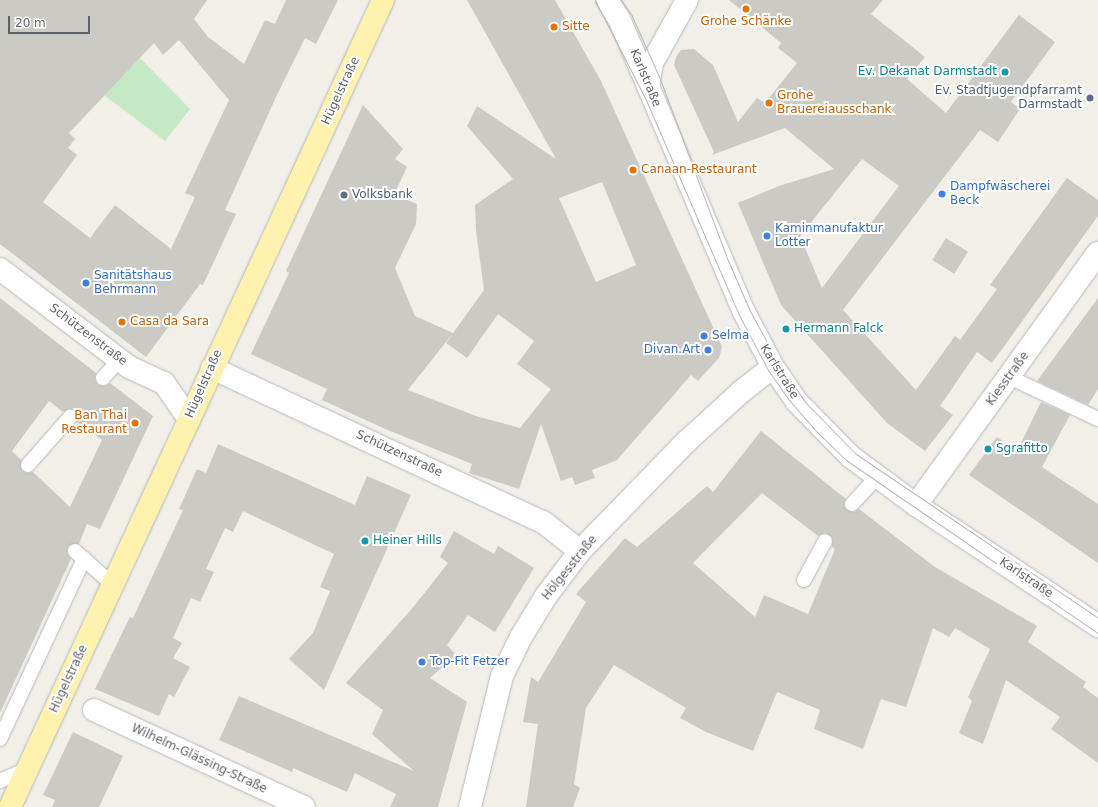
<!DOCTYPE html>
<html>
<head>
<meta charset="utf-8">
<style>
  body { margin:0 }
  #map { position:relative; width:1098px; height:807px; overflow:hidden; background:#f1efe8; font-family:"DejaVu Sans",sans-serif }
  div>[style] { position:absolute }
  .green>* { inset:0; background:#c5e8c5 }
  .building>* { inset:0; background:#cccac5; transform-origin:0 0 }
  .roads { filter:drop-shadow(0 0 1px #b5b8bc) drop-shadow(0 0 1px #b5b8bc) }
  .service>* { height:14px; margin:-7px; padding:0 7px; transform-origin:7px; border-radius:7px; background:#fff }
  .minor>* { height:22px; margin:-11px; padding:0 11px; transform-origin:11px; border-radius:11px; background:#fff }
  .secondary>* { height:22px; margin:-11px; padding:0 11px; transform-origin:11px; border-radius:11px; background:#fff }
  .primary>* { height:22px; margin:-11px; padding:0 11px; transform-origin:11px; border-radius:11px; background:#fff2af }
  .tram>* { height:1px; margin:-0.5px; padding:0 0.5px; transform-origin:0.5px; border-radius:0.5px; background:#b6b7b8 }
  .dots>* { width:11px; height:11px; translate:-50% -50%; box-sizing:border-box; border:2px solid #fff; border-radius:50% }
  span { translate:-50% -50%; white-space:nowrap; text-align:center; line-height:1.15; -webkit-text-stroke:4px #fff; paint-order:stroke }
  .food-label { font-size:12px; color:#c56008 }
  .left { translate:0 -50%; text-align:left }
  .right { translate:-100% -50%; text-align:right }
  .culture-label { font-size:12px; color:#0d838f }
  .street-label { font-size:12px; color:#5f6368 }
  .service-label { font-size:12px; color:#4e5e75 }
  .shop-label { font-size:12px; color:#366cbe }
  .scale { position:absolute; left:8px; top:16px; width:82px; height:18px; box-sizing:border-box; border:2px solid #5f6368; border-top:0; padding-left:5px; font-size:12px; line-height:14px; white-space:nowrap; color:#5f6368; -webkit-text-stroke:3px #fff; paint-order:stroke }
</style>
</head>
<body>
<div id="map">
  <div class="green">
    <div style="clip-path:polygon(140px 58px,190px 109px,165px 141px,104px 95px)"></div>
  </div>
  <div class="building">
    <div style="clip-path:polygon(evenodd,0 0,207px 0,194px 19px,208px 37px,244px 64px,265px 20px,275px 24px,286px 0,338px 0,316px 44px,305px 38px,276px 97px,225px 210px,236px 214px,203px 285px,200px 284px,146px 357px,0 244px,0 0,179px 40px,229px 100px,185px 193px,195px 197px,171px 249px,115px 205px,90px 238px,43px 202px,77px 155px,68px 148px,75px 139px,69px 133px,154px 43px,163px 55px,179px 40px)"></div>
    <div style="clip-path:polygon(evenodd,467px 0,555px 0,601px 81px,722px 347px,719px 358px,698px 381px,691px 375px,617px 460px,592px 470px,595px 478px,575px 485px,572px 477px,561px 481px,541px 424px,519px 489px,469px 473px,472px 464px,383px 428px,322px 400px,327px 389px,251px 354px,289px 273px,286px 271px,363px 105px,403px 149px,395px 159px,407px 167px,394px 195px,417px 204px,416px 224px,395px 268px,415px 316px,453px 333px,408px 390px,476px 416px,520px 428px,551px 389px,517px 364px,534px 341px,498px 314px,467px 358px,446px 343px,484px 290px,476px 231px,475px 205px,513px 179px,467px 126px,477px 106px,556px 159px,467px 0,602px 182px,636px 265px,596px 282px,559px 198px,602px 182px)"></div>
    <div style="clip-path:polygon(evenodd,729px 0,883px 0,871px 14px,925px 57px,907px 79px,946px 113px,1019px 15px,1055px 42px,1011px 102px,1020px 109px,998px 142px,980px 130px,843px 310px,916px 390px,955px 336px,960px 340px,997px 289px,990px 285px,1067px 178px,1098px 200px,1098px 216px,992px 363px,977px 352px,940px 406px,953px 415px,925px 451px,887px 423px,781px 305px,738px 203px,779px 186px,834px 169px,785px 128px,712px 155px,714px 152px,674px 65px,676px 57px,681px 50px,694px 49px,713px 65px,738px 122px,757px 98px,765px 103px,797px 63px,778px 48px,781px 43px,729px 0,862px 159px,899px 186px,822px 288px,800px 236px,862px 159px)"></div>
    <div style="left:946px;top:238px;width:26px;height:26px;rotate:32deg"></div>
    <div style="clip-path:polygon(evenodd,0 298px,96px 373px,95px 380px,98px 385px,105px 386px,110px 383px,153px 416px,100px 529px,87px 524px,79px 544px,68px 546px,67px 553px,71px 559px,0 713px,0 298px,49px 401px,63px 412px,68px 409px,75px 410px,78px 415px,77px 422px,102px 440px,70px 507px,33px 472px,27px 473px,22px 471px,21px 460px,12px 451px,49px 401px)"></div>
    <div style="clip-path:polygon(1098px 298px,1098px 389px,1088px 405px,1037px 381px)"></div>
    <div style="clip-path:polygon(1041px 402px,1070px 415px,1042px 467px,1098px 504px,1098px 563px,969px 475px,997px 437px,1017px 451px)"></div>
    <div style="clip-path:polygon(evenodd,761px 431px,846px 499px,844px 506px,847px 510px,854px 512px,859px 509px,935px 567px,1037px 626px,1028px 642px,1086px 682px,1083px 687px,1098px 698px,1098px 763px,1051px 729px,1060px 717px,1006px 680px,983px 744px,959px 733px,972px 701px,968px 697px,990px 649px,955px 628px,949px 637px,933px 628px,906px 707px,881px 699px,863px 749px,814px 729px,820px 710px,777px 692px,753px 751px,706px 732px,680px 718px,686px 708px,614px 665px,586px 708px,574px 784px,580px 788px,573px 807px,526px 807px,538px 724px,523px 722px,531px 677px,538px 682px,586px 602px,576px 594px,625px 538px,637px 547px,707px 486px,713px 492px,761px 431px,762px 493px,818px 536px,825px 533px,832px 537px,832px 547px,835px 549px,808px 614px,764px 595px,755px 617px,693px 563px,762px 493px)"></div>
    <div style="clip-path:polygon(218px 444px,355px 505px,367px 476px,411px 495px,324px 690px,289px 659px,313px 633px,330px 591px,320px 587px,334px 554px,243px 511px,233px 532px,225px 528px,206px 569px,214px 572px,200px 602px,191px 598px,173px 638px,182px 643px,173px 658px,190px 667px,174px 697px,169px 694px,159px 716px,95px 689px,130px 617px,133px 618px,183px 510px,179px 509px,197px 469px,206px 473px)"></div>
    <div style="clip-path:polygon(454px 531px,494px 554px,498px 546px,534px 568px,495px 632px,468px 615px,447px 645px,456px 655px,430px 678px,467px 702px,438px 807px,390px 807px,396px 794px,355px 773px,347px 792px,293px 768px,292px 772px,219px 740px,239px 696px,414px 771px,372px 734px,383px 710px,346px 683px,415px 605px,448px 563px,440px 557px)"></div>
    <div style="clip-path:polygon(73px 732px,123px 756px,99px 807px,52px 807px,55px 800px,43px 795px)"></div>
  </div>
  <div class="roads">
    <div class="service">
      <div style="left:1009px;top:377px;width:98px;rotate:25.3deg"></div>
      <div style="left:103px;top:378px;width:24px;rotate:-48deg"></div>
      <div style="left:28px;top:465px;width:64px;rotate:-48.8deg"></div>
      <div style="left:852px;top:504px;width:37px;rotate:-47deg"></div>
      <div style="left:75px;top:551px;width:51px;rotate:41.8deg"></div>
      <div style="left:804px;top:580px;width:44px;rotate:-61.7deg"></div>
      <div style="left:0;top:739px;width:199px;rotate:-65deg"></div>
      <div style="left:0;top:781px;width:30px;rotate:-24deg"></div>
    </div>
    <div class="minor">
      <div style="left:0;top:269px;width:162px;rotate:37.2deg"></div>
      <div style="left:129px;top:367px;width:38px;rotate:25deg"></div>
      <div style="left:164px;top:383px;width:44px;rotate:55.2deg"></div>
      <div style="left:212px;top:368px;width:365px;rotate:25deg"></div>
      <div style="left:543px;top:522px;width:47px;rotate:38.1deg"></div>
      <div style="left:916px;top:505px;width:311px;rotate:-54.2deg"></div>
      <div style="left:94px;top:710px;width:231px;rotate:24.8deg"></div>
      <div style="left:470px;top:807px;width:135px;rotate:-76.3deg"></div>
      <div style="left:502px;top:676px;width:43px;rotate:-64deg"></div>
      <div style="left:521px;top:637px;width:48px;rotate:-58.6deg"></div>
      <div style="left:546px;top:596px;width:56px;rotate:-52.9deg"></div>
      <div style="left:580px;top:551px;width:151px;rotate:-45.8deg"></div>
      <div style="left:685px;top:443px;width:77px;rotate:-42.4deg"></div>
      <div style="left:742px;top:391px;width:39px;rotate:-38deg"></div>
    </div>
    <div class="secondary">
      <div style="left:607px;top:0;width:25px;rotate:58deg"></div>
      <div style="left:620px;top:21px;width:71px;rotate:66.7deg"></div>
      <div style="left:648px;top:86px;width:246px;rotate:67deg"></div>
      <div style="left:744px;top:312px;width:62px;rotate:62.2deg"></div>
      <div style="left:773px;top:367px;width:42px;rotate:55.6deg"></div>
      <div style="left:797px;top:402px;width:77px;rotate:45.5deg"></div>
      <div style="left:851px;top:457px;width:81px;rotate:36.4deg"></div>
      <div style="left:916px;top:505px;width:219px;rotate:33.6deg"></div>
      <div style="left:648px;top:86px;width:23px;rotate:-80deg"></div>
      <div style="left:652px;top:63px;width:72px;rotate:-60.9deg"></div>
    </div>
    <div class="primary">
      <div style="left:10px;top:807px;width:889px;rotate:-65.19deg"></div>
    </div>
  </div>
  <div class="tram">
    <div style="left:595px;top:0;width:112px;rotate:63deg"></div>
    <div style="left:646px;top:100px;width:232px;rotate:66.6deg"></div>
    <div style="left:738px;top:313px;width:64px;rotate:62.2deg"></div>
    <div style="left:768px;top:370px;width:37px;rotate:55deg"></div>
    <div style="left:789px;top:400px;width:37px;rotate:49deg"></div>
    <div style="left:813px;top:428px;width:46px;rotate:44.1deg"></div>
    <div style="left:846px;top:460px;width:306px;rotate:34.5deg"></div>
    <div style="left:621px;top:0;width:19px;rotate:55deg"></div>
    <div style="left:632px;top:16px;width:69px;rotate:66deg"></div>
    <div style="left:660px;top:79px;width:191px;rotate:69.5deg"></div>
    <div style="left:727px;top:258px;width:58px;rotate:66.5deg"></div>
    <div style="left:750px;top:311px;width:60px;rotate:61.3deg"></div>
    <div style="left:779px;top:364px;width:47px;rotate:55.3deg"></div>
    <div style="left:806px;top:403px;width:71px;rotate:45.6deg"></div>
    <div style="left:856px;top:454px;width:292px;rotate:34.1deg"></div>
  </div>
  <div class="dots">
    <div style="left:746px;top:9px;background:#e8710a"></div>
    <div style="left:554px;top:27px;background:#e8710a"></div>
    <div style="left:1005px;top:72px;background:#0f9aa8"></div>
    <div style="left:1090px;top:98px;background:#5c6f8a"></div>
    <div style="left:769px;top:103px;background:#e8710a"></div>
    <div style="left:633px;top:170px;background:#e8710a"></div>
    <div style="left:942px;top:194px;background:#3f7fe0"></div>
    <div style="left:344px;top:195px;background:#5c6f8a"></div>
    <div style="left:767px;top:236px;background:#3f7fe0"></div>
    <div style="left:86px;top:283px;background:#3f7fe0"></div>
    <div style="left:122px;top:322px;background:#e8710a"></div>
    <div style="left:786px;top:329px;background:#0f9aa8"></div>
    <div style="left:704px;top:336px;background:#3f7fe0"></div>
    <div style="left:708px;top:350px;background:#3f7fe0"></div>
    <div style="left:135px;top:423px;background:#e8710a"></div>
    <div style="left:988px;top:449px;background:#0f9aa8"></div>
    <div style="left:365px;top:541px;background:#0f9aa8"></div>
    <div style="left:422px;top:662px;background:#3f7fe0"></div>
  </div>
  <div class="food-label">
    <span style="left:746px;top:22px">Grohe Schänke</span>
    <span class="left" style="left:562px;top:27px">Sitte</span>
    <span class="left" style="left:777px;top:103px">Grohe<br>Brauereiausschank</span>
    <span class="left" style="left:641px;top:170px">Canaan-Restaurant</span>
    <span class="left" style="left:130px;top:322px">Casa da Sara</span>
    <span class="right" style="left:127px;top:423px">Ban Thai<br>Restaurant</span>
  </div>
  <div class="culture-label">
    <span class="right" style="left:997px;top:72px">Ev. Dekanat Darmstadt</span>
    <span class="left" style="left:794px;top:329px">Hermann Falck</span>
    <span class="left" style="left:996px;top:449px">Sgrafitto</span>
    <span class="left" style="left:373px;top:541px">Heiner Hills</span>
  </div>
  <div class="street-label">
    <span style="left:645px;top:78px;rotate:67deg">Karlstraße</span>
    <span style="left:341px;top:91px;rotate:-65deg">Hügelstraße</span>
    <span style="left:88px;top:335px;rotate:37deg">Schützenstraße</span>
    <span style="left:779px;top:372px;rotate:58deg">Karlstraße</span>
    <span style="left:1008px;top:379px;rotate:-54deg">Kiesstraße</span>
    <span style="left:204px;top:384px;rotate:-66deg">Hügelstraße</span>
    <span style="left:399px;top:454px;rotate:25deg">Schützenstraße</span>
    <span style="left:570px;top:568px;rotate:-51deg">Hölgesstraße</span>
    <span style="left:1026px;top:578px;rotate:34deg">Karlstraße</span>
    <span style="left:69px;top:679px;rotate:-65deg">Hügelstraße</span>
    <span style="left:199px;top:759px;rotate:25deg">Wilhelm-Glässing-Straße</span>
  </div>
  <div class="service-label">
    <span class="right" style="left:1082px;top:98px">Ev. Stadtjugendpfarramt<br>Darmstadt</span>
    <span class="left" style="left:352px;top:195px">Volksbank</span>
  </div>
  <div class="shop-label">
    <span class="left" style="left:950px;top:194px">Dampfwäscherei<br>Beck</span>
    <span class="left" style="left:775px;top:236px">Kaminmanufaktur<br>Lotter</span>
    <span class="left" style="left:94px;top:283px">Sanitätshaus<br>Behrmann</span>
    <span class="left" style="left:712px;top:336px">Selma</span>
    <span class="right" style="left:700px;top:350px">Divan.Art</span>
    <span class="left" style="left:430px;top:662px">Top-Fit Fetzer</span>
  </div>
  <div class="scale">20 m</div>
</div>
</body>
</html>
